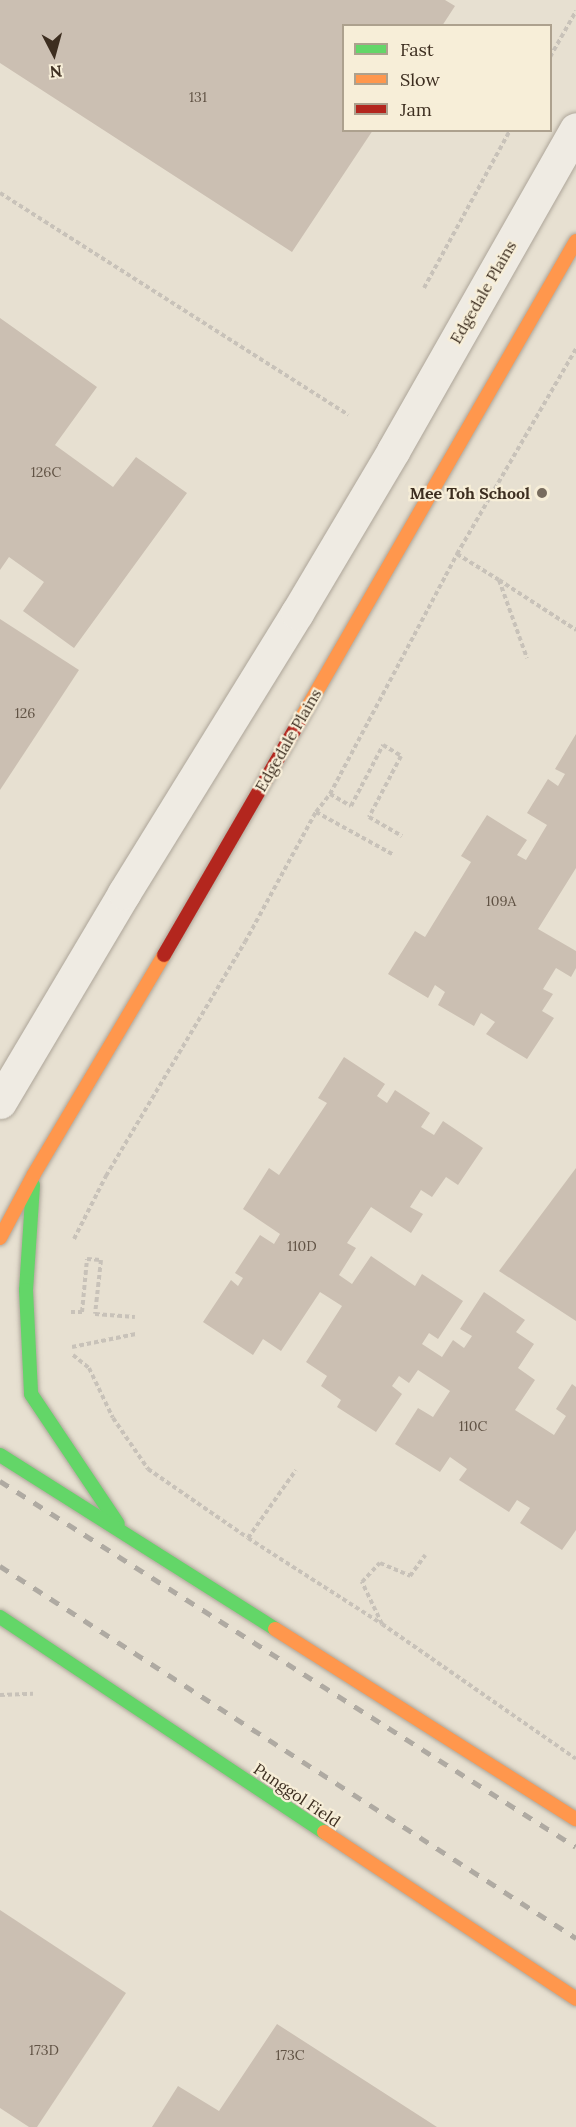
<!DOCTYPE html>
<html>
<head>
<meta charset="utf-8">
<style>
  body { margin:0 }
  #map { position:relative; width:576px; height:2127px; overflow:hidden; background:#e7e0d1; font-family:Lora,serif }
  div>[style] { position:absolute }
  .building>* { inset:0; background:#cbbfb2 }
  .path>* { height:4px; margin-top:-2px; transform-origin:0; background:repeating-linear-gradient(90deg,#c8c2b9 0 4.5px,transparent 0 7.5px) }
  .roads { filter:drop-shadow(0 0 2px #ada599) drop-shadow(0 0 2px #ada599) }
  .street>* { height:33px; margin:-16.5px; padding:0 16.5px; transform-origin:16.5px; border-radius:16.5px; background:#efebe3 }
  .fast>* { height:14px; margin:-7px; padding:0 7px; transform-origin:7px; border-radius:7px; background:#63d668 }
  .slow>* { height:14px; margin:-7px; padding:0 7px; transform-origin:7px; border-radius:7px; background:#ff974d }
  .jam>* { height:14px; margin:-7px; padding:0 7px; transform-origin:7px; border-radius:7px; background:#b3261e }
  .rail>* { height:4.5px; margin-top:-2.25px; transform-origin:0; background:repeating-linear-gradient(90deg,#afaaa2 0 10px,transparent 0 20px) }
  .dots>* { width:16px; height:16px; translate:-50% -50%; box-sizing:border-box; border:3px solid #f7eed8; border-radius:50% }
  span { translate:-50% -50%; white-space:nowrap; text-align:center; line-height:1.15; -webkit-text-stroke:4.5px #f7eed8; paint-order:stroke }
  .number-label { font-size:14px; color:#605244 }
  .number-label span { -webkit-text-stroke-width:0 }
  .street-label { font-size:16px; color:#3d2e20 }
  .poi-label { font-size:16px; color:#3d2e20; font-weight:700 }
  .right { translate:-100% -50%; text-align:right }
  .legend { position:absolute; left:342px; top:24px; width:210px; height:108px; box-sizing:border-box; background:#f7eed8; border:2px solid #ada18e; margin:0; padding:8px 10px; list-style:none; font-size:18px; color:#3d2e20 }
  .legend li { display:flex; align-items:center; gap:12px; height:30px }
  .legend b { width:30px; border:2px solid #ada18e }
  .north { position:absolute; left:24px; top:24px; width:60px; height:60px; -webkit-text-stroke:4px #f7eed8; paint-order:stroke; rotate:174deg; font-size:16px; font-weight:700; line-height:24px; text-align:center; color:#3d2e20 }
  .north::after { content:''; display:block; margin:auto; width:21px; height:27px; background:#3d2e20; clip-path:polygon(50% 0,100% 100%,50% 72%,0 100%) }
</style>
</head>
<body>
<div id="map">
  <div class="building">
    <div style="clip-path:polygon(0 0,445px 0,455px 6px,442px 26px,344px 26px,344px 130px,373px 130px,292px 252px,0 63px)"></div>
    <div style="clip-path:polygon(0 318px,97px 387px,55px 445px,113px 487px,136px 457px,187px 493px,74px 648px,23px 611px,44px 582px,9px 557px,0 570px)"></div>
    <div style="clip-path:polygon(0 619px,79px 670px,0 790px)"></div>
    <div style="clip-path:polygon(576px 734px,576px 868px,538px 929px,576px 951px,576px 968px,571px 977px,556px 968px,543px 989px,553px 994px,542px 1011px,554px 1018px,527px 1059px,486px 1034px,495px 1022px,481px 1013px,474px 1026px,438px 1005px,445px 992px,435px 985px,428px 998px,388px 974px,415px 931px,425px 937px,471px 862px,461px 856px,487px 815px,527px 840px,517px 855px,526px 860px,547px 825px,527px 813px,548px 779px,558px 786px,565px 774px,555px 769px)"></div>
    <div style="clip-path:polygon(344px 1057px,385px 1084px,377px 1096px,387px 1103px,395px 1090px,430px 1113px,421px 1127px,434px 1135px,443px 1121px,483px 1148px,458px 1185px,446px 1177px,432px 1197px,421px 1190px,410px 1207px,423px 1214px,411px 1233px,371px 1207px,347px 1243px,356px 1248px,339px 1275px,352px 1284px,371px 1256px,415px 1286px,422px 1274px,463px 1301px,438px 1339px,429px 1333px,422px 1344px,442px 1357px,453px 1340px,464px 1348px,472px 1336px,460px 1329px,484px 1292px,525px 1320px,516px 1332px,534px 1344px,518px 1368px,535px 1380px,515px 1410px,554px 1435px,566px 1416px,556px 1409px,572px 1384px,576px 1387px,576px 1530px,562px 1550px,520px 1523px,530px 1508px,517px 1500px,509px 1512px,459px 1480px,467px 1469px,450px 1457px,440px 1472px,395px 1444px,418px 1408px,433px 1417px,450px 1391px,418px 1370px,409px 1383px,399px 1376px,392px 1386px,402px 1394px,376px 1432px,337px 1407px,341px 1400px,321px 1386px,327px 1376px,306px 1362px,342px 1306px,320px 1292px,281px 1351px,263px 1339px,253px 1355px,203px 1322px,231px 1280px,238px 1286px,243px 1278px,235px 1273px,260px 1235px,274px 1244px,280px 1234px,243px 1209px,269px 1168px,279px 1175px,327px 1103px,318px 1098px)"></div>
    <div style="clip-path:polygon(576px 1168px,576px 1321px,499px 1271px)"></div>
    <div style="clip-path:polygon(0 1910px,126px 1993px,37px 2127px,29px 2127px,0 2108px)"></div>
    <div style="clip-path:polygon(277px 2024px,437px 2127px,152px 2127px,178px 2086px,219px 2111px)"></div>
  </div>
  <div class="path">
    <div style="left:550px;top:57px;width:53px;rotate:-60.5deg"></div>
    <div style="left:0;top:193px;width:413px;rotate:32.5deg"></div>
    <div style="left:424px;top:288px;width:180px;rotate:-61.4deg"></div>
    <div style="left:457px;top:554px;width:49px;rotate:31.8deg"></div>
    <div style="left:499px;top:580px;width:83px;rotate:70.3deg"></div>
    <div style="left:499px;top:580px;width:92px;rotate:33deg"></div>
    <div style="left:330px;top:794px;width:24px;rotate:30deg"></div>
    <div style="left:351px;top:806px;width:69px;rotate:-62.3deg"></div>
    <div style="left:383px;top:745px;width:21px;rotate:31deg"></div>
    <div style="left:401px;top:756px;width:69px;rotate:117.7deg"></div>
    <div style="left:369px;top:817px;width:38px;rotate:30deg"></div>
    <div style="left:316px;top:812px;width:89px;rotate:28.9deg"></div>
    <div style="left:74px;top:1239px;width:71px;rotate:-63.1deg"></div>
    <div style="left:106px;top:1176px;width:272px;rotate:-59.3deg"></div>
    <div style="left:245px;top:942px;width:148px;rotate:-61.4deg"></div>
    <div style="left:316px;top:812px;width:23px;rotate:-52deg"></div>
    <div style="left:330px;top:794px;width:272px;rotate:-62.1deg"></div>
    <div style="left:457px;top:554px;width:237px;rotate:-59.9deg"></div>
    <div style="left:71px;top:1312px;width:11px"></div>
    <div style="left:82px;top:1312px;width:53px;rotate:-84.6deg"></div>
    <div style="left:87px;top:1259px;width:14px;rotate:4deg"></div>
    <div style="left:101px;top:1260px;width:54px;rotate:96.3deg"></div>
    <div style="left:95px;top:1314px;width:40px;rotate:4.3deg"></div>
    <div style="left:72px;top:1347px;width:65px;rotate:-11.5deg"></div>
    <div style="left:73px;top:1355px;width:21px;rotate:39deg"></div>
    <div style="left:89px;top:1368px;width:55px;rotate:64.4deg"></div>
    <div style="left:113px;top:1418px;width:62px;rotate:55.5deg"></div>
    <div style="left:148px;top:1469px;width:121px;rotate:34.6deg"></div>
    <div style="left:248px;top:1538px;width:159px;rotate:32.7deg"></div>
    <div style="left:382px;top:1624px;width:236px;rotate:34.8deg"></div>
    <div style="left:248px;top:1538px;width:83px;rotate:-54.8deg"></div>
    <div style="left:382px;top:1624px;width:47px;rotate:-115.5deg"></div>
    <div style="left:362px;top:1582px;width:26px;rotate:-47deg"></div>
    <div style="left:380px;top:1563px;width:33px;rotate:23deg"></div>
    <div style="left:410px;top:1576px;width:26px;rotate:-54deg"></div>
    <div style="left:0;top:1695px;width:33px;rotate:-2deg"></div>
  </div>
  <div class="roads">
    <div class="street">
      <div style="left:0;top:1102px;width:243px;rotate:-59.3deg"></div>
      <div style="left:124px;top:893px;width:329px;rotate:-58.3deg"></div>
      <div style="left:297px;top:613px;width:188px;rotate:-59.3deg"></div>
      <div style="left:393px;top:451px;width:370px;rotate:-60.4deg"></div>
    </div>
    <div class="fast">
      <div style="left:33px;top:1185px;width:105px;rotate:93.8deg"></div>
      <div style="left:26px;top:1290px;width:104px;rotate:87.2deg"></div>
      <div style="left:31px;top:1394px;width:156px;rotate:56.2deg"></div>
      <div style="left:0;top:1455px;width:325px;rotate:32.3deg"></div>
      <div style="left:0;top:1617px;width:389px;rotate:33.6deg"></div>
    </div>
    <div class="slow">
      <div style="left:299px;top:722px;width:555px;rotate:-60.06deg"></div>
      <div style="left:0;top:1238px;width:72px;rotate:-62deg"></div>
      <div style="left:34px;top:1174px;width:255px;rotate:-59.3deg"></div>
      <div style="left:275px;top:1629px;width:356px;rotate:32.3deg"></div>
      <div style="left:324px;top:1832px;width:302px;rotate:33.5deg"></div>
    </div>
    <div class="jam">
      <div style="left:164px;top:955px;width:269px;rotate:-59.9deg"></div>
    </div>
  </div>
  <div class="rail">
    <div style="left:0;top:1481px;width:682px;rotate:32.43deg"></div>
    <div style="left:0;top:1566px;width:686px;rotate:32.86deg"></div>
  </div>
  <div class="dots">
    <div style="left:542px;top:493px;background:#786c5e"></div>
  </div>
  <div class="number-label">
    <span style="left:198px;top:97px">131</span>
    <span style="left:46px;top:472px">126C</span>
    <span style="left:25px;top:713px">126</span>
    <span style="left:501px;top:901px">109A</span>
    <span style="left:302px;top:1246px">110D</span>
    <span style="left:473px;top:1426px">110C</span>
    <span style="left:44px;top:2050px">173D</span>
    <span style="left:290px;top:2055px">173C</span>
  </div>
  <div class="street-label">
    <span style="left:483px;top:292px;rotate:-60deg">Edgedale Plains</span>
    <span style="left:288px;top:740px;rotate:-60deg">Edgedale Plains</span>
    <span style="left:297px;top:1795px;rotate:34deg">Punggol Field</span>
  </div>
  <div class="poi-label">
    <span class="right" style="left:530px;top:493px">Mee Toh School</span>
  </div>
  <ul class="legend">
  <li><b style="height:8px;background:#63d668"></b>Fast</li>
  <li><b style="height:8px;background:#ff974d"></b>Slow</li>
  <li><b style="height:8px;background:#b3261e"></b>Jam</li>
  </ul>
  <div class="north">N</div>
</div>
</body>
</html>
